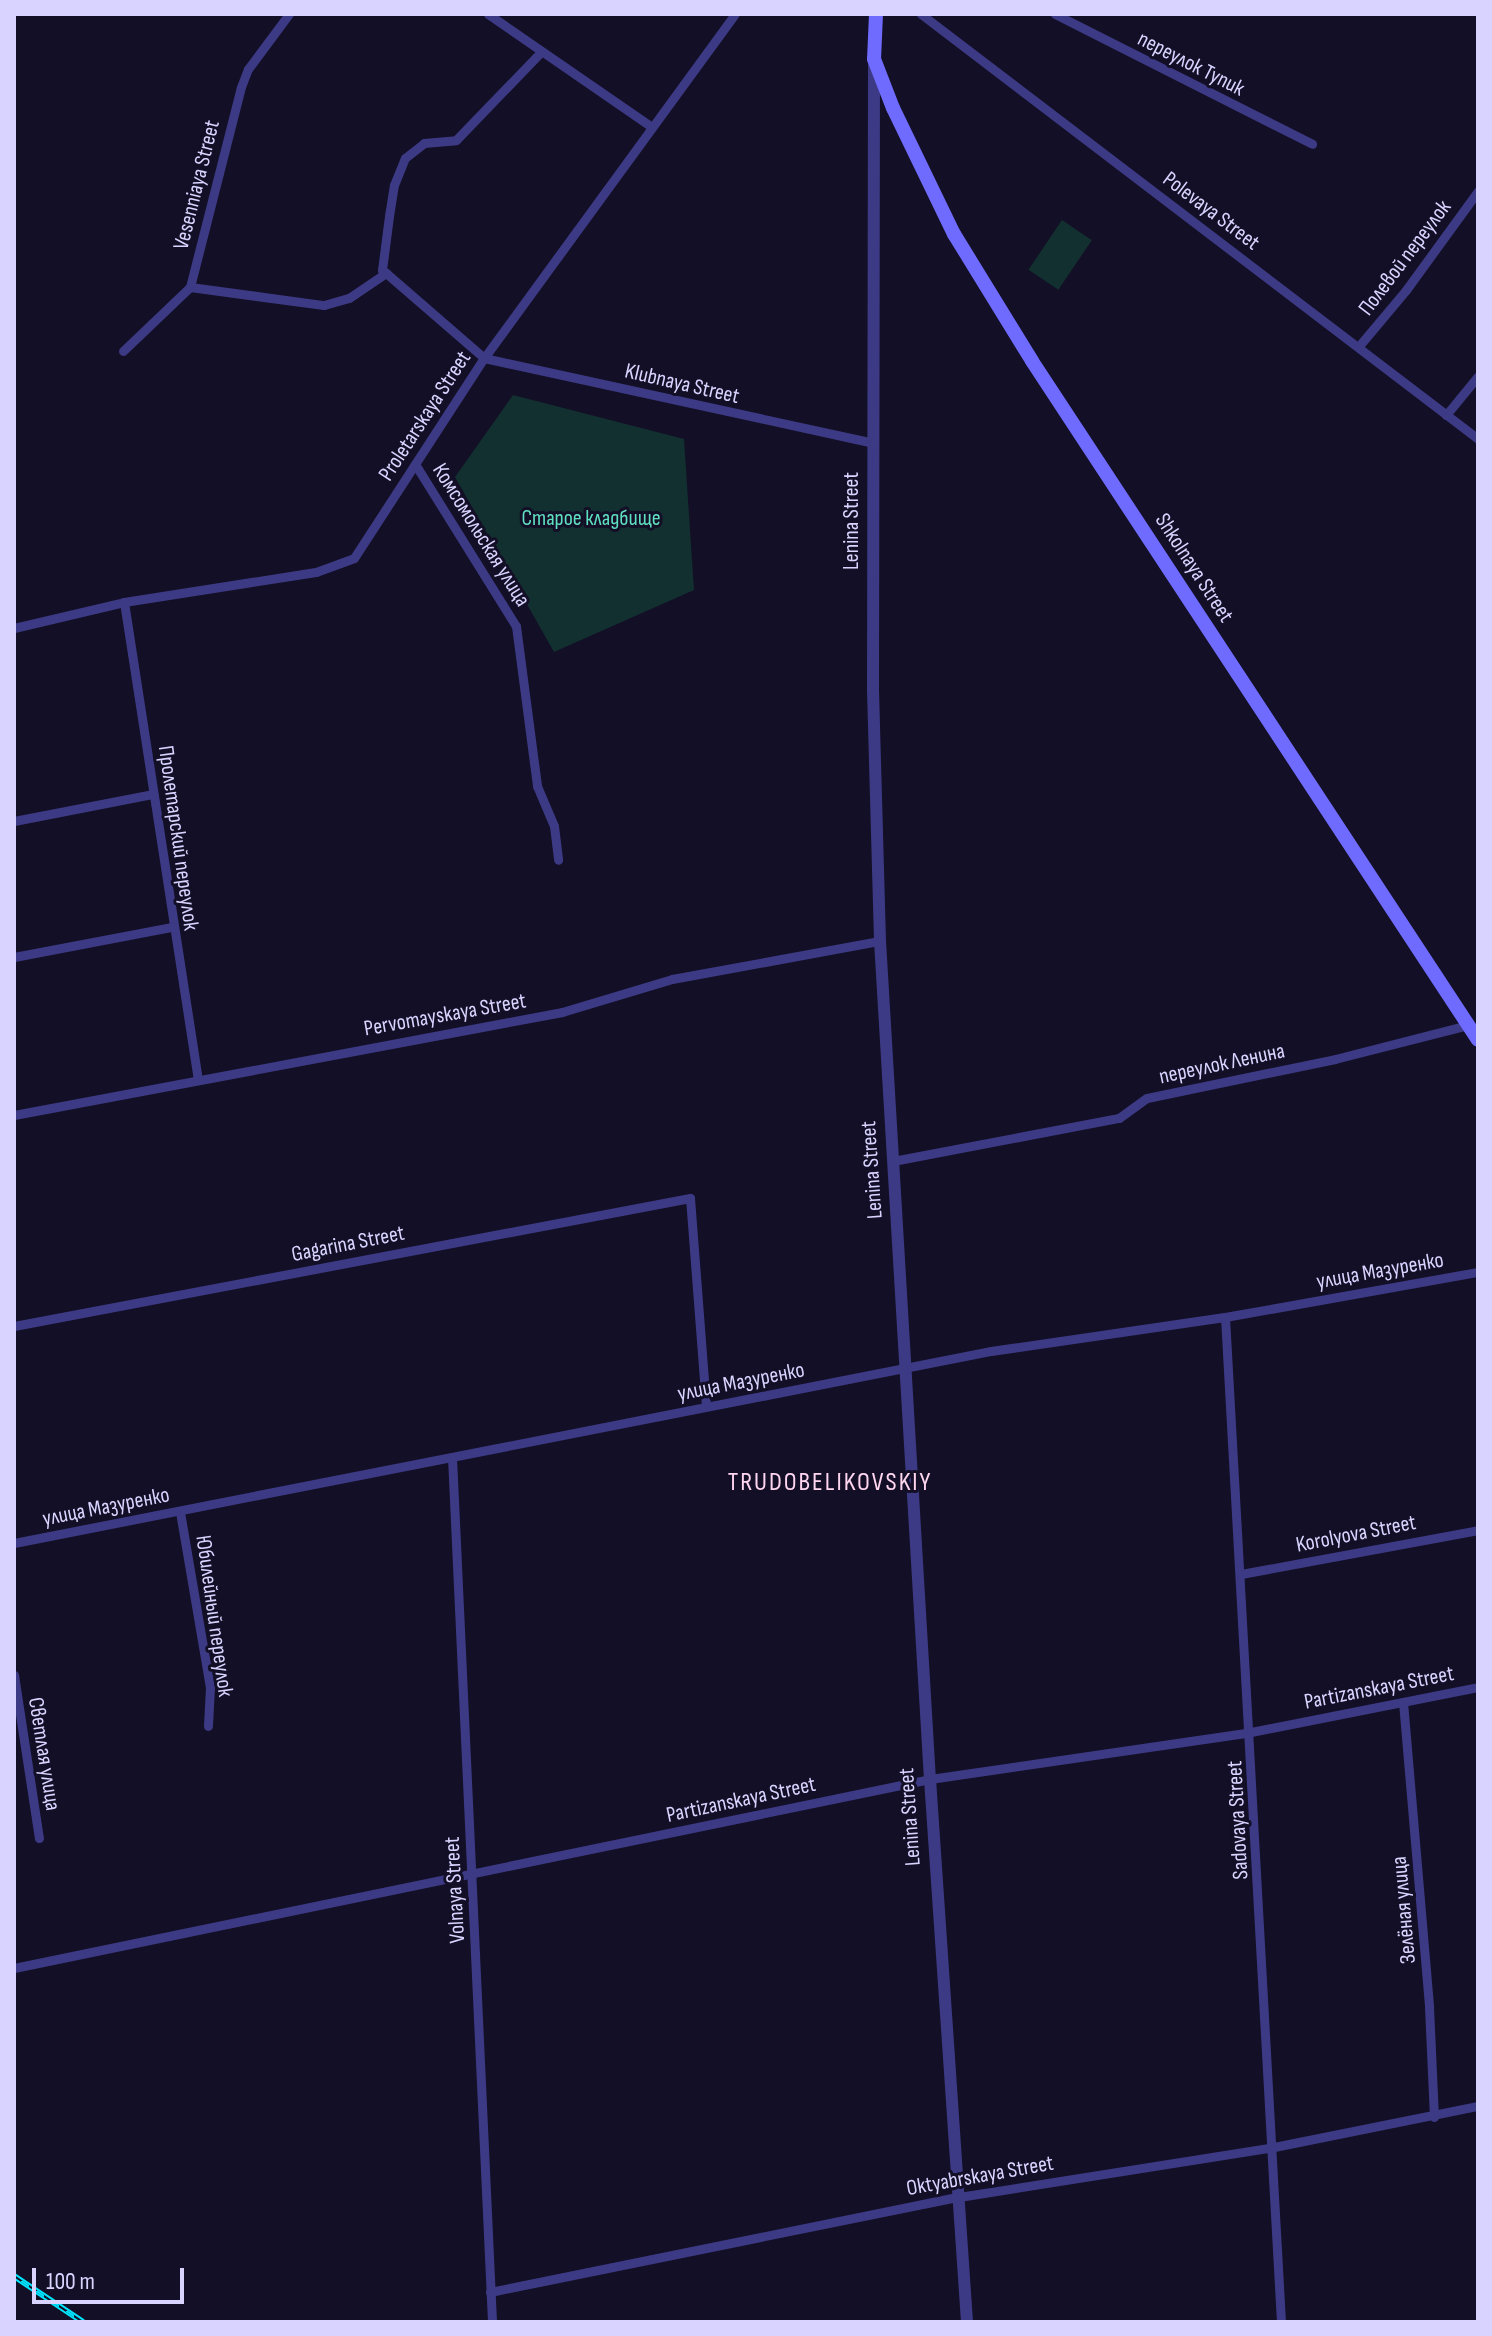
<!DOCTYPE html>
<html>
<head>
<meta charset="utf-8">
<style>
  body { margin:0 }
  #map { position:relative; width:1492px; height:2336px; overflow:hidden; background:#130f26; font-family:"Sofia Sans Condensed",sans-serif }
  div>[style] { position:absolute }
  .green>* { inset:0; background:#12302f; transform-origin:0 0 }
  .minor>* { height:9px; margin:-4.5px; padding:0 4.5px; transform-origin:4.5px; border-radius:4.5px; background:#3d3a85 }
  .tertiary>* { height:12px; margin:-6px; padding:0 6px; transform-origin:6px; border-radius:6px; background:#3d3a85 }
  .secondary>* { height:14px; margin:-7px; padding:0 7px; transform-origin:7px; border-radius:7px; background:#6f6bff }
  .rail>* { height:6px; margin-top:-3px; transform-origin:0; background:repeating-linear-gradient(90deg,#130f26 0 9px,#00e5ff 0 18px); box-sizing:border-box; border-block:2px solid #00e5ff }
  span { translate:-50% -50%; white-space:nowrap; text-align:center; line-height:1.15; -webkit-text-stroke:6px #130f26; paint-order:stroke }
  .street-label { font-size:22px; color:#d9d4ff }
  .park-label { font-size:22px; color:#5fe0c0 }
  .quarter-label { font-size:26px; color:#ffd6f0; letter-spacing:2px }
  .frame { position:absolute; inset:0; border:16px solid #d9d4ff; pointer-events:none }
  .scale { position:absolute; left:32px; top:2268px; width:152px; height:36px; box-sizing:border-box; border:4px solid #d9d4ff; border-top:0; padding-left:10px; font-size:24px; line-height:28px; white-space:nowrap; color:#d9d4ff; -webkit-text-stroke:6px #130f26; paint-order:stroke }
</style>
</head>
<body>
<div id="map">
  <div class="green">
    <div style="left:1062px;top:220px;width:36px;height:60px;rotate:34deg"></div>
    <div style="clip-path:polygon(513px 395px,684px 439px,694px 590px,554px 652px,455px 477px)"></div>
  </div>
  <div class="minor">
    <div style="left:488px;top:14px;width:199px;rotate:34.6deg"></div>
    <div style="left:921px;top:14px;width:701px;rotate:37.34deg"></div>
    <div style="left:1055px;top:14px;width:288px;rotate:26.8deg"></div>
    <div style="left:386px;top:273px;width:5px;rotate:-143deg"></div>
    <div style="left:382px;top:270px;width:54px;rotate:-82.6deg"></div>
    <div style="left:389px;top:216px;width:31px;rotate:-81deg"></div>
    <div style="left:394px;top:185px;width:29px;rotate:-68deg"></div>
    <div style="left:405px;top:158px;width:24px;rotate:-38deg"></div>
    <div style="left:424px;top:143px;width:32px;rotate:-5deg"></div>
    <div style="left:456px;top:140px;width:121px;rotate:-46deg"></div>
    <div style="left:190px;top:287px;width:135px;rotate:7.7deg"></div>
    <div style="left:324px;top:305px;width:26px;rotate:-16deg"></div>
    <div style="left:349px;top:298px;width:45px;rotate:-34deg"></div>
    <div style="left:386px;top:273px;width:130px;rotate:40.9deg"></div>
    <div style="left:484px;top:358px;width:399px;rotate:12.3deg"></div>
    <div style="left:1359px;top:346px;width:73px;rotate:-50deg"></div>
    <div style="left:1406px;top:290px;width:122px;rotate:-54deg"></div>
    <div style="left:123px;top:351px;width:93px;rotate:-43.7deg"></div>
    <div style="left:190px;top:287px;width:206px;rotate:-75.7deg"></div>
    <div style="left:241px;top:87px;width:19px;rotate:-69deg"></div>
    <div style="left:248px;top:69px;width:69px;rotate:-53.3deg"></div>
    <div style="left:1446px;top:415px;width:50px;rotate:-50.6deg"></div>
    <div style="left:415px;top:464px;width:191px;rotate:58.1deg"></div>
    <div style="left:516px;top:626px;width:161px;rotate:82.5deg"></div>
    <div style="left:537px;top:786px;width:43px;rotate:67deg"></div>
    <div style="left:554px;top:826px;width:34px;rotate:83deg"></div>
    <div style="left:124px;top:602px;width:482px;rotate:81.2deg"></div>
    <div style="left:14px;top:628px;width:113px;rotate:-13.3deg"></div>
    <div style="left:124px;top:602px;width:194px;rotate:-8.9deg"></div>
    <div style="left:316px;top:572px;width:40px;rotate:-20.2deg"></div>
    <div style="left:354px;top:558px;width:239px;rotate:-57deg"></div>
    <div style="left:484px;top:358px;width:426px;rotate:-53.9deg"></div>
    <div style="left:14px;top:821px;width:142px;rotate:-11deg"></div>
    <div style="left:14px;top:957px;width:161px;rotate:-10.8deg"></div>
    <div style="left:14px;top:1115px;width:558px;rotate:-10.64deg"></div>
    <div style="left:562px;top:1012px;width:115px;rotate:-16.7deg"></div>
    <div style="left:672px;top:979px;width:211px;rotate:-10.4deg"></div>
    <div style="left:893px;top:1161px;width:230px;rotate:-10.8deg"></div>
    <div style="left:1119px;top:1118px;width:34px;rotate:-36deg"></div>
    <div style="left:1147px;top:1098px;width:192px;rotate:-11.7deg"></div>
    <div style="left:1335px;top:1059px;width:137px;rotate:-14.3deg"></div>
    <div style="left:1225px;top:1317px;width:1007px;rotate:86.81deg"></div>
    <div style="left:14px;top:1326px;width:688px;rotate:-10.72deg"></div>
    <div style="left:690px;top:1198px;width:209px;rotate:85.6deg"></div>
    <div style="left:452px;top:1457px;width:866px;rotate:87.35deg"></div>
    <div style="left:180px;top:1512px;width:178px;rotate:80.3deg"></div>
    <div style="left:210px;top:1687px;width:39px;rotate:93deg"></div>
    <div style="left:14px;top:1543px;width:996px;rotate:-11.12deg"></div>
    <div style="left:991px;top:1351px;width:236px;rotate:-8.3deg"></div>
    <div style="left:1225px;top:1317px;width:257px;rotate:-10.1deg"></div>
    <div style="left:1241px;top:1574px;width:241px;rotate:-10.5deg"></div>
    <div style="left:14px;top:1675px;width:165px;rotate:81.3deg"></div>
    <div style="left:1403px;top:1702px;width:306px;rotate:85.1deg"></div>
    <div style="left:1429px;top:2007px;width:110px;rotate:87.4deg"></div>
    <div style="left:14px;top:1968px;width:935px;rotate:-11.66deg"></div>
    <div style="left:930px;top:1779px;width:324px;rotate:-8.3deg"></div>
    <div style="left:1251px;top:1732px;width:231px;rotate:-11.2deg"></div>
    <div style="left:490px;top:2292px;width:479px;rotate:-11.5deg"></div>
    <div style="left:959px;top:2197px;width:319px;rotate:-9deg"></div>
    <div style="left:1274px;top:2147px;width:208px;rotate:-11.4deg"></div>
  </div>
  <div class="tertiary">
    <div style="left:874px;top:64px;width:626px;rotate:90.09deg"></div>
    <div style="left:873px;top:690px;width:251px;rotate:88.4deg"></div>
    <div style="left:880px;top:941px;width:839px;rotate:86.59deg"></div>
    <div style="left:930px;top:1779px;width:544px;rotate:86.1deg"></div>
  </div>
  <div class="secondary">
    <div style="left:876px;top:14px;width:45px;rotate:92.5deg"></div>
    <div style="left:874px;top:59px;width:53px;rotate:68.8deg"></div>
    <div style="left:893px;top:108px;width:140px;rotate:64.2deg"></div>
    <div style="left:954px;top:234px;width:149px;rotate:58.4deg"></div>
    <div style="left:1032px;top:361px;width:812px;rotate:56.7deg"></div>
  </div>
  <div class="rail">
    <div style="left:14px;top:2276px;width:83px;rotate:33.7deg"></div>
  </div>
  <div class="street-label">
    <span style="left:1191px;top:64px;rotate:27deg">переулок Тупик</span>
    <span style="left:197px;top:185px;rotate:-76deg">Vesenniaya Street</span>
    <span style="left:1211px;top:211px;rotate:37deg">Polevaya Street</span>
    <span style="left:1405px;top:258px;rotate:-53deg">Полевой переулок</span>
    <span style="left:682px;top:384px;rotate:13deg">Klubnaya Street</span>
    <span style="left:425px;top:416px;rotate:-57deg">Proletarskaya Street</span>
    <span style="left:852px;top:521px;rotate:-90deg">Lenina Street</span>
    <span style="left:481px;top:535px;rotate:58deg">Комсомольская улица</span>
    <span style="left:1194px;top:568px;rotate:57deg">Shkolnaya Street</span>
    <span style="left:178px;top:838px;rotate:82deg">Пролетарский переулок</span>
    <span style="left:445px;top:1015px;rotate:-10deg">Pervomayskaya Street</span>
    <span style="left:1222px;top:1064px;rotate:-12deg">переулок Ленина</span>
    <span style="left:872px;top:1170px;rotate:-94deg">Lenina Street</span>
    <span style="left:348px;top:1244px;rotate:-11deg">Gagarina Street</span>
    <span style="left:1380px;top:1271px;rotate:-10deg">улица Мазуренко</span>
    <span style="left:741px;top:1382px;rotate:-11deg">улица Мазуренко</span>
    <span style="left:106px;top:1507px;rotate:-11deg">улица Мазуренко</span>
    <span style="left:1356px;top:1534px;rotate:-11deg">Korolyova Street</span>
    <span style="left:214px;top:1616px;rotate:82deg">Юбилейный переулок</span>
    <span style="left:1379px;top:1688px;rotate:-11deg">Partizanskaya Street</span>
    <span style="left:44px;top:1754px;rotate:81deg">Светлая улица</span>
    <span style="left:741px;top:1800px;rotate:-12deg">Partizanskaya Street</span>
    <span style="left:910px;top:1817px;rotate:-94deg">Lenina Street</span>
    <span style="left:1238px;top:1820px;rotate:-93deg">Sadovaya Street</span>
    <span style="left:455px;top:1890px;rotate:-93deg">Volnaya Street</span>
    <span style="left:1404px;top:1910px;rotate:-95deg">Зелёная улица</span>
    <span style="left:980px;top:2176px;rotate:-10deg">Oktyabrskaya Street</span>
  </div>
  <div class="park-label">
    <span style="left:591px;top:519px">Старое кладбище</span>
  </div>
  <div class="quarter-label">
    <span style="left:830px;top:1483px">TRUDOBELIKOVSKIY</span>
  </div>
  <div class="frame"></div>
  <div class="scale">100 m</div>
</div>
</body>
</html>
